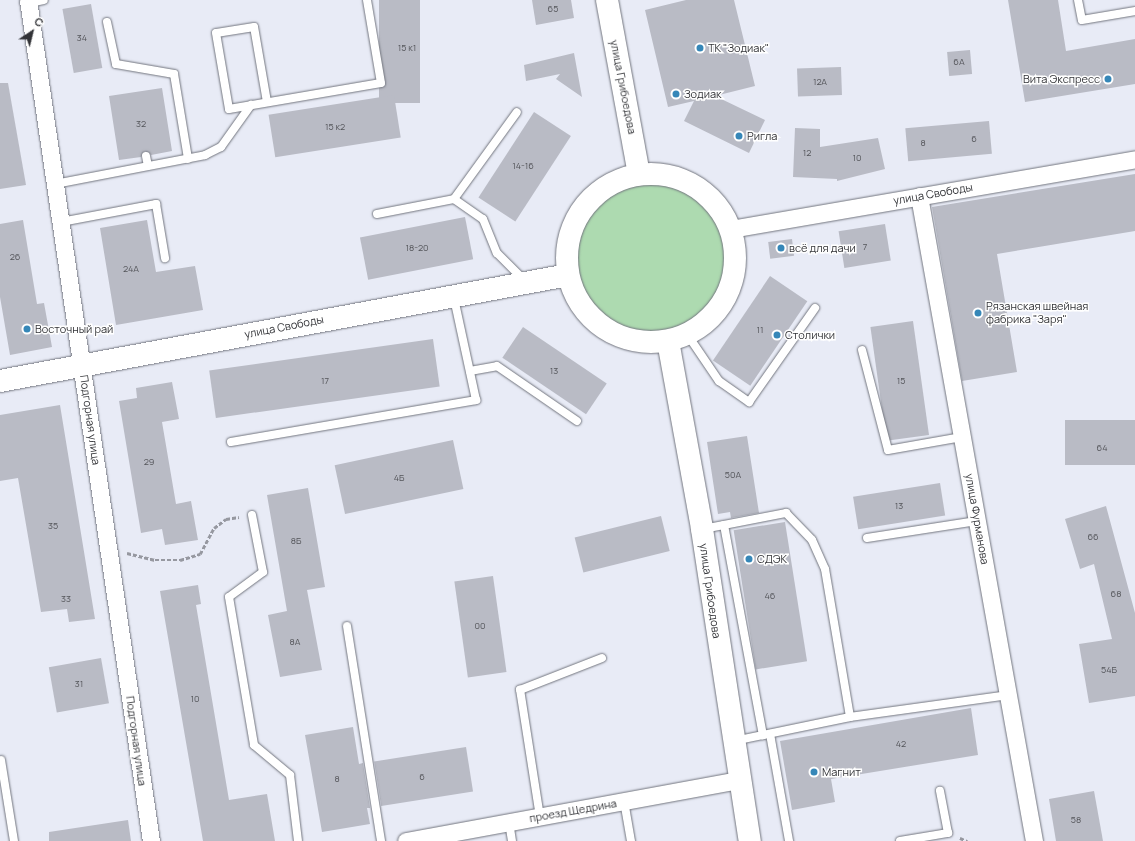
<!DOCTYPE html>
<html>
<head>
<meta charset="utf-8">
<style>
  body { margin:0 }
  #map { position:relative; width:1135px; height:841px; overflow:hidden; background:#e8ebf6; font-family:Manrope,sans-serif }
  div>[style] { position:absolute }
  .green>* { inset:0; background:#addab0 }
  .round { border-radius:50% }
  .building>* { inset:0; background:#b9bbc5; transform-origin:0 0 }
  .path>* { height:2.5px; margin-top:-1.25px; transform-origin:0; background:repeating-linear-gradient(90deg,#9698a0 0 4px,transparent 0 6px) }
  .roads { filter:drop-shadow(0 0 1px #72757e) drop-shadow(0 0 1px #72757e) }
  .lane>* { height:8px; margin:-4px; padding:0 4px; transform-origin:4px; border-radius:4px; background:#fff }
  .street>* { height:17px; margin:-8.5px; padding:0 8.5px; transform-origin:8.5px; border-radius:8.5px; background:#fff }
  .secondary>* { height:22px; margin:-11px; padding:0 11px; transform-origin:11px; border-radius:11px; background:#fff }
  .secondary>.ring { margin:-11px; padding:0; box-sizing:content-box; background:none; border:22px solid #fff; border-radius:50% }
  .dots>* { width:11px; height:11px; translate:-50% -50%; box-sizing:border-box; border:2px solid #fff; border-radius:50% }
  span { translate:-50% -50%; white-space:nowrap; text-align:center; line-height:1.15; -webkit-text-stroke:3px #fff; paint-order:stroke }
  .number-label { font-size:9px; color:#54555a }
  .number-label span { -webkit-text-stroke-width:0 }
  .poi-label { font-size:11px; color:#323337 }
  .left { translate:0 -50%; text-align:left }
  .right { translate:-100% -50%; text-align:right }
  .street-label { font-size:11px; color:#323337 }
  .north { position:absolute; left:12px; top:12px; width:40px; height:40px; -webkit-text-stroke:3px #fff; paint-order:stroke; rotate:35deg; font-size:11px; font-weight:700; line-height:16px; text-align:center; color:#323337 }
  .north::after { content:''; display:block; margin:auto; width:14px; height:18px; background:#323337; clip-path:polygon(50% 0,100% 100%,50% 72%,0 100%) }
</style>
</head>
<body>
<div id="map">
  <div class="green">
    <div class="round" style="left:577px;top:184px;width:148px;height:148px"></div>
  </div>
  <div class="building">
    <div style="left:379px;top:0;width:41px;height:103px"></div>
    <div style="clip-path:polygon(532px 0,571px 0,574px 18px,536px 25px)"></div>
    <div style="clip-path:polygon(686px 0,734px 0,755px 86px,715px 96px,765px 120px,749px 153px,684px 121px,694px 101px,668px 107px,645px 10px)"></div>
    <div style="clip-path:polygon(1008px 0,1058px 0,1066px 51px,1135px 39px,1135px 84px,1025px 102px)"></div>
    <div style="left:91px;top:4px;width:65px;height:29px;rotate:80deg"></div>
    <div style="left:970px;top:50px;width:24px;height:23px;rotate:85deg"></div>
    <div style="clip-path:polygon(574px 53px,582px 97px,556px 79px,560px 74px,526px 81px,524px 65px)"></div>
    <div style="left:841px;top:67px;width:28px;height:44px;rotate:88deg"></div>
    <div style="clip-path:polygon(0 83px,8px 83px,26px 185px,0 189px)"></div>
    <div style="clip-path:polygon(162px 88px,172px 151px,151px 155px,145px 151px,141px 157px,119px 160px,109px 96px)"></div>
    <div style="left:394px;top:95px;width:43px;height:127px;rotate:81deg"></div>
    <div style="left:534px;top:112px;width:44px;height:102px;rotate:33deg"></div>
    <div style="left:989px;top:121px;width:33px;height:84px;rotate:85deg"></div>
    <div style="clip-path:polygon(795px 128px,820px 129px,820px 147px,878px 138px,885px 169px,837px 181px,837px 179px,793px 177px)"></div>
    <div style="clip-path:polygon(1135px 174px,1135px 231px,997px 254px,1017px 372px,962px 381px,932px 207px)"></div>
    <div style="left:465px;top:217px;width:43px;height:107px;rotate:79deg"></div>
    <div style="clip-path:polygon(23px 220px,37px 304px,44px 303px,52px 347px,10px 355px,0 297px,0 224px)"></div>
    <div style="clip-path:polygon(147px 220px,156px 272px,195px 266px,203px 310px,116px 325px,100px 228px)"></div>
    <div style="left:885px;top:224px;width:37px;height:47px;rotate:81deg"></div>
    <div style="left:792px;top:239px;width:17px;height:24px;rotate:83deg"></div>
    <div style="left:770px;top:276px;width:45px;height:102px;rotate:34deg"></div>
    <div style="left:913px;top:321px;width:115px;height:43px;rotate:82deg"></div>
    <div style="left:523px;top:327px;width:101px;height:37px;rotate:34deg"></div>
    <div style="left:433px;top:339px;width:48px;height:226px;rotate:82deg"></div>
    <div style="clip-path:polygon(172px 382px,179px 419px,162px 422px,176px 504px,191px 501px,198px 540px,165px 545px,162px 529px,141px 533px,119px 401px,137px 398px,136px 388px)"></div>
    <div style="clip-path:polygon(60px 405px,95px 619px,69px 622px,67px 609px,41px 612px,18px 478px,0 481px,0 415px)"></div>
    <div style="left:1135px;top:420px;width:45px;height:70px;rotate:90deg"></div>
    <div style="clip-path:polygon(747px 436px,759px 513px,731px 518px,730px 512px,718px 514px,707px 442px)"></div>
    <div style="left:453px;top:440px;width:50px;height:121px;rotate:78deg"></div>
    <div style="left:940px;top:483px;width:33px;height:88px;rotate:81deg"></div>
    <div style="clip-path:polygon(308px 488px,325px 587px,307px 590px,322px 670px,280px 677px,268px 615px,287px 611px,267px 495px)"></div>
    <div style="clip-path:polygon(1106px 506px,1135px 613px,1135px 696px,1089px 703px,1079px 644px,1112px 639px,1094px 564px,1080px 569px,1065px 519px)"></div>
    <div style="left:661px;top:516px;width:36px;height:89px;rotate:76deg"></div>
    <div style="left:785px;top:522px;width:141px;height:52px;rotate:81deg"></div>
    <div style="left:493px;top:576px;width:97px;height:39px;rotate:82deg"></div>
    <div style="clip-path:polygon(198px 585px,201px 604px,196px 605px,229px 800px,267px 794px,275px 841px,203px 841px,160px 591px)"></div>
    <div style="left:101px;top:658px;width:46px;height:53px;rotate:80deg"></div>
    <div style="clip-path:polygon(971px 708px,978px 755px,831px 779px,835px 802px,792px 810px,780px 741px)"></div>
    <div style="clip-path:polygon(353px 727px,359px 764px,363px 763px,370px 808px,367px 808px,370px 824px,322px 832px,305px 735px)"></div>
    <div style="left:466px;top:747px;width:45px;height:93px;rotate:81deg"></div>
    <div style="clip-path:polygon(1094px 791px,1103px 841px,1056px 841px,1049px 799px)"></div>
    <div style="clip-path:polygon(128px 820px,131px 841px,49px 841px,49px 832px)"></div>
  </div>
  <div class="path">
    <div style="left:127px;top:553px;width:29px;rotate:14deg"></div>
    <div style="left:155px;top:560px;width:25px"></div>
    <div style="left:180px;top:560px;width:21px;rotate:-17deg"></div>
    <div style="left:200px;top:554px;width:30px;rotate:-62deg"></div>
    <div style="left:214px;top:528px;width:15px;rotate:-37deg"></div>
    <div style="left:226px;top:519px;width:13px;rotate:-9deg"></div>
    <div style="left:960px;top:838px;width:8px;rotate:23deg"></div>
  </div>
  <div class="roads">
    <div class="lane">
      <div style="left:1078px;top:0;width:20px;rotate:79deg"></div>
      <div style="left:1082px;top:20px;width:54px;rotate:-9.6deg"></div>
      <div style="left:29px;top:3px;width:15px;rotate:-11deg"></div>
      <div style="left:107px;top:22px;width:43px;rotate:77.9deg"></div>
      <div style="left:116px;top:64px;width:59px;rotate:9.8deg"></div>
      <div style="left:174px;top:74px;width:86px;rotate:80.6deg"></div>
      <div style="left:267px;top:102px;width:76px;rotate:-99.8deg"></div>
      <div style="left:254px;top:27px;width:38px;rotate:171deg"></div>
      <div style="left:216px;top:33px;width:77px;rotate:80.3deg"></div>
      <div style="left:229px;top:109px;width:154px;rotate:-9.7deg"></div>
      <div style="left:381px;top:83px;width:84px;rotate:-99.6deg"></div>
      <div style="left:146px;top:156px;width:10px;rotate:79deg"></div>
      <div style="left:55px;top:184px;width:153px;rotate:-10.9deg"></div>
      <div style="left:205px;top:155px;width:18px;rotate:-27deg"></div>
      <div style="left:221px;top:147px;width:52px;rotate:-54.5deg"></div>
      <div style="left:454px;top:199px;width:35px;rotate:35deg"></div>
      <div style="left:483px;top:219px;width:37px;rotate:68deg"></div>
      <div style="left:497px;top:253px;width:38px;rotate:45deg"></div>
      <div style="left:377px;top:214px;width:78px;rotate:-11deg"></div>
      <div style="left:454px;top:199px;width:107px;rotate:-54.1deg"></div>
      <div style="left:61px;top:222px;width:97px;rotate:-10.7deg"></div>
      <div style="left:156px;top:204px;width:55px;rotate:80.5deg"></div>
      <div style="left:687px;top:334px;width:57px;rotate:55.8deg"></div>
      <div style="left:719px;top:381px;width:37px;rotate:35deg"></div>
      <div style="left:749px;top:402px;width:115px;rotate:-54.9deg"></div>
      <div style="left:862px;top:350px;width:103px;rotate:75.4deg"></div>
      <div style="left:888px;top:450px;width:75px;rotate:-10deg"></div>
      <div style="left:470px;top:371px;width:27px;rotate:-10deg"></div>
      <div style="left:497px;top:366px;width:97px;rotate:34.5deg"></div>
      <div style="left:231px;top:442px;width:249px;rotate:-9.7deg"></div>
      <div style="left:476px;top:400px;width:104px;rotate:-102.2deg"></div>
      <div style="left:252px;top:515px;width:58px;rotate:79.1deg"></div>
      <div style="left:263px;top:572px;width:42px;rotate:143.7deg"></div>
      <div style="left:229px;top:597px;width:150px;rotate:80.4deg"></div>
      <div style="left:254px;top:745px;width:47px;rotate:39.8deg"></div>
      <div style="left:290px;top:775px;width:66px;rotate:83.1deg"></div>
      <div style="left:724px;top:525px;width:214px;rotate:79.5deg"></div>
      <div style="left:703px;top:529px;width:85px;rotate:-10.9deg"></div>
      <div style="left:786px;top:513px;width:37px;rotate:46deg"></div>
      <div style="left:812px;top:540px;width:32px;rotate:66deg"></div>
      <div style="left:825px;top:569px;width:150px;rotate:80.4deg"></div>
      <div style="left:850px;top:717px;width:118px;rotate:168.3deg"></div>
      <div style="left:867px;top:538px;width:111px;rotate:-8.8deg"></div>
      <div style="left:347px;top:626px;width:218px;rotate:81deg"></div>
      <div style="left:850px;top:717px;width:160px;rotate:-7.9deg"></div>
      <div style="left:770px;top:734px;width:109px;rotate:79.9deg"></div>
      <div style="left:1px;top:760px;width:82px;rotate:80.9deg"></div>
      <div style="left:624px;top:801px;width:41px;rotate:80.1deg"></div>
      <div style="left:540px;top:817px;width:129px;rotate:-98.9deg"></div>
      <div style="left:520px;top:690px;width:88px;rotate:-21.3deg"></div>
      <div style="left:509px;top:822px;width:19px;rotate:81deg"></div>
      <div style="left:900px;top:841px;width:49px;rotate:-9.5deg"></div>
      <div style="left:948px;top:833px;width:43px;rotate:-100.8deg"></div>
    </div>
    <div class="street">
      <div style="left:28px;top:0;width:850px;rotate:81.68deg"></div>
      <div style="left:919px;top:196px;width:655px;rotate:79.89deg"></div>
      <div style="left:731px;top:229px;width:410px;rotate:-9.8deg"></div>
      <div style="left:406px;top:841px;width:340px;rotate:-10.4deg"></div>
    </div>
    <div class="secondary">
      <div style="left:607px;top:0;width:177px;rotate:79.6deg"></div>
      <div class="ring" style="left:567px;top:174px;width:146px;height:146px"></div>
      <div style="left:668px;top:341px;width:191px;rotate:79.7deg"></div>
      <div style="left:702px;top:529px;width:316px;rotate:81.3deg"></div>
      <div style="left:0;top:381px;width:578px;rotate:-10.57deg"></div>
    </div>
  </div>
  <div class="dots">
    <div style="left:700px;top:48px;background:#3687b8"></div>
    <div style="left:1108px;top:79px;background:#3687b8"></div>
    <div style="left:676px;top:94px;background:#3687b8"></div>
    <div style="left:739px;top:136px;background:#3687b8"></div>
    <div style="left:781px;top:248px;background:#3687b8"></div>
    <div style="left:978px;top:313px;background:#3687b8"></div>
    <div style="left:27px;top:329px;background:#3687b8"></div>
    <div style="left:777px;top:335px;background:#3687b8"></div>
    <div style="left:749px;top:559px;background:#3687b8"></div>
    <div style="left:814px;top:772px;background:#3687b8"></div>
  </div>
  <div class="number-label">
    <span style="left:553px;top:9px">65</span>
    <span style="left:82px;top:38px">34</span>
    <span style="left:407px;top:48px">15 к1</span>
    <span style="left:959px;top:62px">6А</span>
    <span style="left:820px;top:82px">12А</span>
    <span style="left:141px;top:124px">32</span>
    <span style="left:335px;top:127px">15 к2</span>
    <span style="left:974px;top:139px">6</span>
    <span style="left:923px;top:143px">8</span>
    <span style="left:807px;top:153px">12</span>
    <span style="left:857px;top:158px">10</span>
    <span style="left:523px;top:166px">14-16</span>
    <span style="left:865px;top:247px">7</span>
    <span style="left:417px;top:248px">18-20</span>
    <span style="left:15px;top:257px">26</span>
    <span style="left:131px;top:269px">24А</span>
    <span style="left:760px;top:330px">11</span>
    <span style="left:554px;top:371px">13</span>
    <span style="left:325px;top:381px">17</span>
    <span style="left:901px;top:381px">15</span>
    <span style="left:1102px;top:448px">64</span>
    <span style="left:149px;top:462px">29</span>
    <span style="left:733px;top:475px">50А</span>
    <span style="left:399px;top:478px">4Б</span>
    <span style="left:899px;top:506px">13</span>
    <span style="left:53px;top:526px">35</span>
    <span style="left:1093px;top:537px">66</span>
    <span style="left:296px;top:541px">8Б</span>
    <span style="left:1116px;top:594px">68</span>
    <span style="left:770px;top:596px">46</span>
    <span style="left:66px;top:599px">33</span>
    <span style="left:480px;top:626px">00</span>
    <span style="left:295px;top:642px">8А</span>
    <span style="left:1109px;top:670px">54Б</span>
    <span style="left:79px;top:684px">31</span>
    <span style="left:195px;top:699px">10</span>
    <span style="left:901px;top:744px">42</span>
    <span style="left:422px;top:777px">6</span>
    <span style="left:337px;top:779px">8</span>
    <span style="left:1076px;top:820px">58</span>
  </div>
  <div class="poi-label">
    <span class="left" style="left:708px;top:48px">ТК "Зодиак"</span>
    <span class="right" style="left:1100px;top:79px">Вита Экспресс</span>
    <span class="left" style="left:684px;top:94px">Зодиак</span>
    <span class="left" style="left:747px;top:136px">Ригла</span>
    <span class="left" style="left:789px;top:248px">всё для дачи</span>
    <span class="left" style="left:986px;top:313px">Рязанская швейная<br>фабрика "Заря"</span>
    <span class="left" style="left:35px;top:329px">Восточный рай</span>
    <span class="left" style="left:785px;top:335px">Столички</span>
    <span class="left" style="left:757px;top:559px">СДЭК</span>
    <span class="left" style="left:822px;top:772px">Магнит</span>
  </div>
  <div class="street-label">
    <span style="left:623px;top:87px;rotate:79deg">улица Грибоедова</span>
    <span style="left:933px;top:194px;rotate:-10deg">улица Свободы</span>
    <span style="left:284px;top:327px;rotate:-11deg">улица Свободы</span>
    <span style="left:90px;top:420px;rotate:82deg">Подгорная улица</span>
    <span style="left:977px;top:519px;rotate:80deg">улица Фурманова</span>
    <span style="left:710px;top:591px;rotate:82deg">улица Грибоедова</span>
    <span style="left:136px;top:741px;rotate:82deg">Подгорная улица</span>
    <span style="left:573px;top:811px;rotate:-10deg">проезд Щедрина</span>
  </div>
  <div class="north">С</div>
</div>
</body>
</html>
